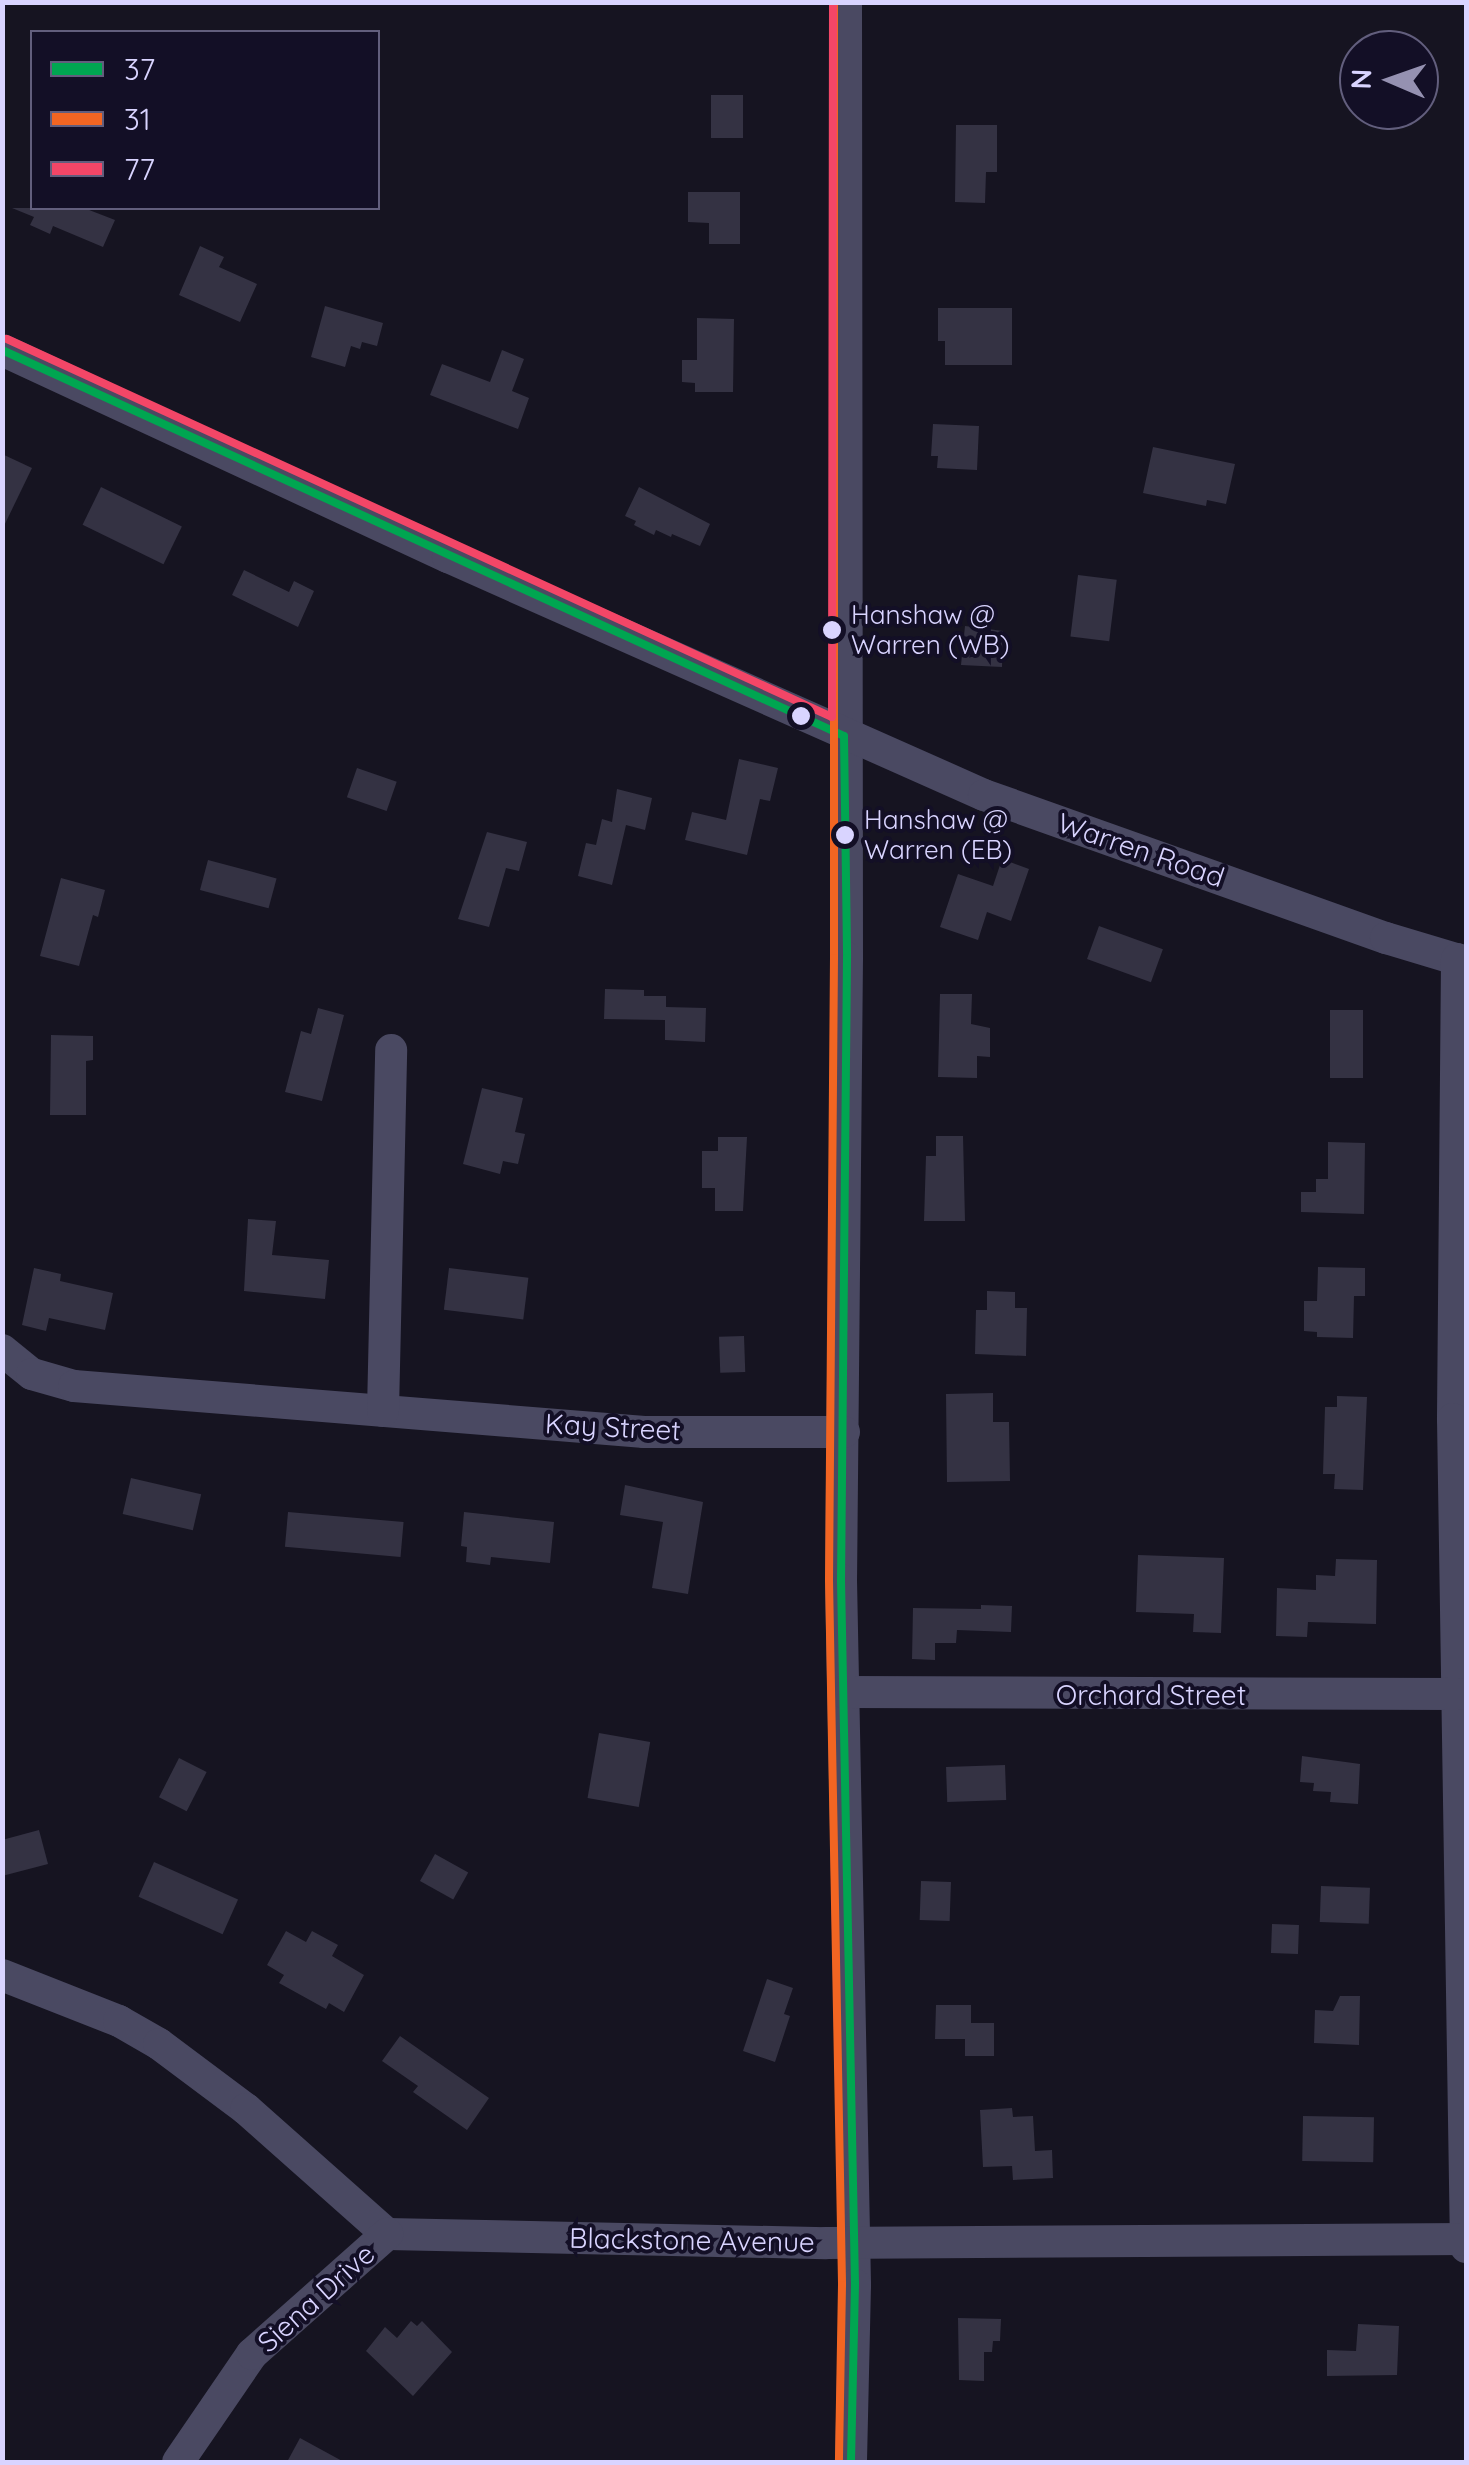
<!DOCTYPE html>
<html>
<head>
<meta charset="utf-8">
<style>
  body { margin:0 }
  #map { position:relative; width:1469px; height:2465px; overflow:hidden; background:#161421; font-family:Quicksand,sans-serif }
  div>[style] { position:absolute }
  .building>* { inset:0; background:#343243; transform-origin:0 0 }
  .minor>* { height:32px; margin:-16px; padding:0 16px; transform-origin:16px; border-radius:16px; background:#4a4962 }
  .bus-1>* { height:8px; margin:-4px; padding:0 4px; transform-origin:4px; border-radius:4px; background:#00a651 }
  .bus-2>* { height:8px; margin:-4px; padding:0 4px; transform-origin:4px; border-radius:4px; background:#f26522 }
  .bus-3>* { height:8px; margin:-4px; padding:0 4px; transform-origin:4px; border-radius:4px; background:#f34667 }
  .dots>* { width:28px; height:28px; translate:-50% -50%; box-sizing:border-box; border:5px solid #130f26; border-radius:50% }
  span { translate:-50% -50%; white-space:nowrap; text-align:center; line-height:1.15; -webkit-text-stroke:8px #130f26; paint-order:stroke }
  .bus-label { font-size:26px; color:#d9d4ff }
  .left { translate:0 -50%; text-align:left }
  .street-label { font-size:28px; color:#d9d4ff }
  .frame { position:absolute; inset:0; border:5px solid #d9d4ff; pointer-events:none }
  .legend { position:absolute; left:30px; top:30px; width:350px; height:180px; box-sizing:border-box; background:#130f26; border:2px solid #625e7d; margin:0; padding:12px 18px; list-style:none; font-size:30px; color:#d9d4ff }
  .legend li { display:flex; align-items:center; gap:20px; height:50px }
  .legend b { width:50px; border:2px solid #625e7d }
  .north { position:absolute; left:1339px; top:30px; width:100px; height:100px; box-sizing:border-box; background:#130f26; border:2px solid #625e7d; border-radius:50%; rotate:272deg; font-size:28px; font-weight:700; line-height:40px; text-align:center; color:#d9d4ff }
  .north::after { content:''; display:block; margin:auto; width:35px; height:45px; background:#9591b1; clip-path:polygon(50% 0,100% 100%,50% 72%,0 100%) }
</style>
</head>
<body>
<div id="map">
  <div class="building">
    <div style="left:711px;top:95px;width:32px;height:43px"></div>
    <div style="clip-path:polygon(956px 125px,997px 125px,997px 172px,986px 172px,985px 203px,955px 202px)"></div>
    <div style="clip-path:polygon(688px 192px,740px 192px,740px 244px,709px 244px,709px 223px,688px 222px)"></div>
    <div style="clip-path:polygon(12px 208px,84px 208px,115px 220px,103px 247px,53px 226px,50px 234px,30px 225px,34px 217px)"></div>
    <div style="clip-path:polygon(200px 246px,224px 257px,219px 267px,257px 284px,240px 322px,179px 295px)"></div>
    <div style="clip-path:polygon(325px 306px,383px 323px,377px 346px,362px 342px,360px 349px,351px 346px,345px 367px,311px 357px)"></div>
    <div style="clip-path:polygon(938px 308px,1012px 308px,1012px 365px,945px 365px,945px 341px,938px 341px)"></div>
    <div style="clip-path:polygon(697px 318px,734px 319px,733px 392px,695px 392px,695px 383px,682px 382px,682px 360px,697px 360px)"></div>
    <div style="clip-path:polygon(502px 350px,524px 359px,512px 391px,529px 398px,518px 429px,430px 395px,442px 364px,490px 382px)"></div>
    <div style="clip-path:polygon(933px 424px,979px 426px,977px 470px,937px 468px,938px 456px,931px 456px)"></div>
    <div style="clip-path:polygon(1153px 447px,1235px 464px,1226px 504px,1207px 500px,1206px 506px,1143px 493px)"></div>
    <div style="clip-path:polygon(2px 454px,32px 468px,2px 530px)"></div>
    <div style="left:101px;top:487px;width:90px;height:42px;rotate:26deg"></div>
    <div style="clip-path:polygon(639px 487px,710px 524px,700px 546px,672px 534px,671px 537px,656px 530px,654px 535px,634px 525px,636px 521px,625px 516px)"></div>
    <div style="clip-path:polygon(244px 570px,289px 592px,294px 581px,314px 591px,298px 627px,232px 595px)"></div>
    <div style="left:1078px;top:575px;width:39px;height:62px;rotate:7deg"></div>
    <div style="clip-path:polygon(965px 626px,1003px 631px,1002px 667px,961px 665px)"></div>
    <div style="clip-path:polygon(739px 759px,778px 768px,770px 801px,760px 799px,747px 855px,685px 840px,692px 812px,726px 820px)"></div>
    <div style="left:357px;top:768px;width:42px;height:31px;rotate:19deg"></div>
    <div style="clip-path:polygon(617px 789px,652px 798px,645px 830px,626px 825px,612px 885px,578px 876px,586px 843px,596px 845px,602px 819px,612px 822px)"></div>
    <div style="clip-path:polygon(487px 832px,527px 842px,519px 871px,506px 868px,489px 927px,458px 919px)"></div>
    <div style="clip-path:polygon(1002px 859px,1029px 869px,1011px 921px,987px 912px,978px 940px,940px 927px,958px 874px,993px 886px)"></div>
    <div style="left:208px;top:860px;width:71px;height:31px;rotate:15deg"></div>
    <div style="clip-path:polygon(61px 878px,105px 890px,98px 917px,93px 915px,79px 966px,40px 956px)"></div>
    <div style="left:1099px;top:926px;width:68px;height:35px;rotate:20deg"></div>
    <div style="clip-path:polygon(605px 989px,644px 990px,644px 996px,666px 996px,666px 1007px,706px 1008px,705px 1042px,665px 1040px,665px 1020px,604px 1019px)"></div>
    <div style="clip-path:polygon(940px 994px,972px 994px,971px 1024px,990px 1028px,990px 1057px,977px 1056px,977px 1078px,938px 1077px)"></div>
    <div style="clip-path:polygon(318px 1008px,344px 1015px,322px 1101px,285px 1092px,301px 1031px,311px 1034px)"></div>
    <div style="left:1330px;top:1010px;width:33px;height:68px"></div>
    <div style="clip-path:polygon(51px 1035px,93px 1036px,93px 1060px,86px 1061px,86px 1115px,50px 1115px)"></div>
    <div style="clip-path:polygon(482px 1088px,523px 1098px,515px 1132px,525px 1134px,518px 1164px,503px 1161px,500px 1174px,463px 1164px)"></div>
    <div style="clip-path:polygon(936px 1136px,963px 1136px,965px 1221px,924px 1221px,926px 1156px,936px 1156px)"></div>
    <div style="clip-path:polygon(718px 1137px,747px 1137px,743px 1211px,715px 1211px,715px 1188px,702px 1188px,702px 1151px,718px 1151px)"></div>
    <div style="clip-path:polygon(1328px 1142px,1365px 1143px,1364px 1214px,1301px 1212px,1301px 1192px,1316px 1192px,1316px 1179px,1328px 1179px)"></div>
    <div style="clip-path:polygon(248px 1219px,276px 1221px,272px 1255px,329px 1260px,325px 1299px,244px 1291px)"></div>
    <div style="clip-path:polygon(1318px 1267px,1365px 1268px,1365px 1296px,1354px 1296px,1353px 1338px,1317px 1337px,1317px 1332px,1304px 1331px,1304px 1301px,1317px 1301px)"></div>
    <div style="clip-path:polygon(34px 1268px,61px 1274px,60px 1281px,113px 1293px,105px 1330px,49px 1318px,46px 1331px,22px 1325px)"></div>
    <div style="left:449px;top:1268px;width:80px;height:42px;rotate:7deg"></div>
    <div style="clip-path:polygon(987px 1291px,1015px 1292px,1015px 1308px,1027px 1308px,1026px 1356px,975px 1354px,976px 1310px,987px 1310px)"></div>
    <div style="left:744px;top:1336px;width:36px;height:25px;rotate:88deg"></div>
    <div style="clip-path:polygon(993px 1393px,993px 1422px,1009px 1422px,1010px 1481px,947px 1482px,946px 1394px)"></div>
    <div style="clip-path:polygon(1337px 1396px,1367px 1397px,1363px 1490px,1334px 1489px,1335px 1474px,1323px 1474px,1325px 1407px,1337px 1407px)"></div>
    <div style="left:131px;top:1478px;width:72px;height:37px;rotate:13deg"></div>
    <div style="clip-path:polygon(625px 1485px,703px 1502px,688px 1594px,652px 1588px,663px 1522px,620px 1515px)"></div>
    <div style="left:288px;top:1512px;width:116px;height:35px;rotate:5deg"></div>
    <div style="clip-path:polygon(464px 1512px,554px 1522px,550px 1563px,491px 1557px,490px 1565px,466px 1562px,467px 1547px,461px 1546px)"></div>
    <div style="clip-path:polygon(1138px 1555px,1224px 1558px,1221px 1633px,1193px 1632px,1194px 1614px,1136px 1612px)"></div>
    <div style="clip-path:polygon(1336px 1559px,1377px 1560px,1376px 1624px,1308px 1622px,1307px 1637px,1276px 1636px,1277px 1588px,1316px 1590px,1316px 1575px,1335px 1576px)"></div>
    <div style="clip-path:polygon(981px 1605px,1012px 1606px,1011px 1632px,957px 1630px,956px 1643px,935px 1643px,935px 1660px,912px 1659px,913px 1608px,981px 1609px)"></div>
    <div style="left:599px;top:1733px;width:52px;height:66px;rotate:10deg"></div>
    <div style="clip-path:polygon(1302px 1756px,1360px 1764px,1358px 1804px,1330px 1802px,1331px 1792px,1313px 1791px,1314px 1783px,1300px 1782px)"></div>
    <div style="left:179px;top:1758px;width:31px;height:44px;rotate:27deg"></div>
    <div style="left:1005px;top:1765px;width:35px;height:59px;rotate:88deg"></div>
    <div style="clip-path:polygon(39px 1830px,48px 1864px,2px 1876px,2px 1840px)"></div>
    <div style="left:435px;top:1854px;width:38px;height:31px;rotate:29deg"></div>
    <div style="left:154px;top:1862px;width:92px;height:38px;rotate:24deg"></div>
    <div style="left:921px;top:1881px;width:30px;height:39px;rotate:2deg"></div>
    <div style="left:1321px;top:1886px;width:49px;height:36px;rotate:2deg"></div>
    <div style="left:1272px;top:1924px;width:27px;height:29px;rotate:2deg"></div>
    <div style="clip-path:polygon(286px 1931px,306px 1942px,312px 1931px,338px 1945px,332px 1956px,364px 1975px,344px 2012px,329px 2003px,326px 2009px,279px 1983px,284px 1975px,267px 1965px)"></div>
    <div style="clip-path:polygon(767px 1979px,793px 1988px,784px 2014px,790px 2016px,775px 2062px,743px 2051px)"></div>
    <div style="clip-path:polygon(1340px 1996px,1360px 1996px,1359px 2045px,1314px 2043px,1315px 2010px,1333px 2011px)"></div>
    <div style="clip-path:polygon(936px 2005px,971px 2005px,971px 2023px,994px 2023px,994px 2056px,965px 2056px,965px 2039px,935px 2039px)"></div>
    <div style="clip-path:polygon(400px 2036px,489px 2098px,467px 2130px,413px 2092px,418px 2086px,382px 2061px)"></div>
    <div style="clip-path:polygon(1012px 2108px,1013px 2117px,1033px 2116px,1035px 2151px,1052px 2150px,1053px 2178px,1013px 2180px,1012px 2166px,983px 2167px,980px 2110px)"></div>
    <div style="left:1303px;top:2116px;width:71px;height:45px;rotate:1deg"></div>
    <div style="clip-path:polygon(958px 2318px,1001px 2319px,1000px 2341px,993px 2341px,992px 2352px,984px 2352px,984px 2381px,959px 2380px)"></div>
    <div style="clip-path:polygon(411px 2321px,417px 2326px,422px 2321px,452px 2352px,413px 2396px,366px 2351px,385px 2327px,397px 2338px)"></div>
    <div style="clip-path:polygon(1358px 2324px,1399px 2326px,1397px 2375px,1327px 2376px,1327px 2350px,1356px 2351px)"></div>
    <div style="clip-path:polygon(300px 2438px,344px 2462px,287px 2462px)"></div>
  </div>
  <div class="minor">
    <div style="left:846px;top:2px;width:956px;rotate:89.94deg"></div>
    <div style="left:847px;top:958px;width:622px;rotate:90.55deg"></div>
    <div style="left:841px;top:1580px;width:705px;rotate:88.86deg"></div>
    <div style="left:855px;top:2285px;width:177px;rotate:91.3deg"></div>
    <div style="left:2px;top:350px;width:492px;rotate:24.9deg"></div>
    <div style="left:448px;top:557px;width:586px;rotate:23.94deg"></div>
    <div style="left:984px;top:795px;width:427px;rotate:19.6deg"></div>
    <div style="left:1386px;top:938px;width:84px;rotate:16.7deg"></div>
    <div style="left:1457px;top:959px;width:460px;rotate:90.5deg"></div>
    <div style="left:1453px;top:1419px;width:828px;rotate:89.1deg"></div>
    <div style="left:2px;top:1350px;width:38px;rotate:39deg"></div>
    <div style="left:32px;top:1374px;width:44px;rotate:15.9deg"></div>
    <div style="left:74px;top:1386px;width:572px;rotate:4.61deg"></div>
    <div style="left:644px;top:1432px;width:200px"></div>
    <div style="left:383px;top:1411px;width:361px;rotate:-88.7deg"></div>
    <div style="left:843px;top:1692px;width:615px;rotate:0.19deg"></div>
    <div style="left:2px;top:1975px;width:126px;rotate:21.5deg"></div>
    <div style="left:119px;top:2021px;width:46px;rotate:29.9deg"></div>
    <div style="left:159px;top:2044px;width:109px;rotate:36.8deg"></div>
    <div style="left:246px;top:2109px;width:188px;rotate:41.6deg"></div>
    <div style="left:387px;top:2234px;width:439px;rotate:1.2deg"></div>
    <div style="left:826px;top:2243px;width:640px;rotate:-0.36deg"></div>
    <div style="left:178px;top:2462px;width:131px;rotate:-55.6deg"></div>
    <div style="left:252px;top:2354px;width:181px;rotate:-41.6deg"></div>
  </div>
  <div class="bus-1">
    <div style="left:2px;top:350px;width:926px;rotate:24.63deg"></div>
    <div style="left:844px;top:736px;width:222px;rotate:89.2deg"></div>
    <div style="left:847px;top:958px;width:622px;rotate:90.55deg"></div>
    <div style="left:841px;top:1580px;width:705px;rotate:88.86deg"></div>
    <div style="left:855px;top:2285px;width:177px;rotate:91.3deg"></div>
  </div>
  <div class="bus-2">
    <div style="left:834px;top:2px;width:956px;rotate:90deg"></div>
    <div style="left:834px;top:958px;width:622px;rotate:90.46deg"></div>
    <div style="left:829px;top:1580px;width:705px;rotate:88.94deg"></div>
    <div style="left:842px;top:2285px;width:177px;rotate:91deg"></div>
  </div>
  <div class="bus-3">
    <div style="left:7px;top:339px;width:907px;rotate:24.62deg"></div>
    <div style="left:832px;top:717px;width:715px;rotate:-89.92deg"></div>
  </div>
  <div class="dots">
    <div style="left:832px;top:630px;background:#d9d4ff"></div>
    <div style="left:801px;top:716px;background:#d9d4ff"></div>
    <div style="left:845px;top:835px;background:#d9d4ff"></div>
  </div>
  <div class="bus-label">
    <span class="left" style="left:851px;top:630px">Hanshaw @<br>Warren (WB)</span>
    <span class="left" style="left:864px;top:835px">Hanshaw @<br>Warren (EB)</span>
  </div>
  <div class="street-label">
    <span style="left:1141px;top:850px;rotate:19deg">Warren Road</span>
    <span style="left:613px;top:1427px;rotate:3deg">Kay Street</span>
    <span style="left:1151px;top:1695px">Orchard Street</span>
    <span style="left:692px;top:2240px;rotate:1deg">Blackstone Avenue</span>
    <span style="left:316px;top:2298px;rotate:-42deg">Siena Drive</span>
  </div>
  <div class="frame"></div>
  <ul class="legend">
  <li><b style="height:12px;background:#00a651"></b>37</li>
  <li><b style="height:12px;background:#f26522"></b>31</li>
  <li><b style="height:12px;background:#f34667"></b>77</li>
  </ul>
  <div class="north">N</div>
</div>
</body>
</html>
